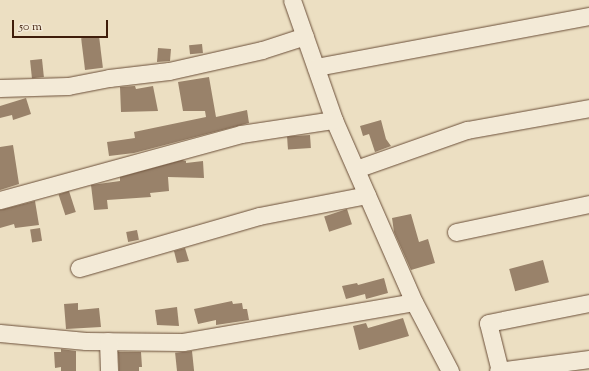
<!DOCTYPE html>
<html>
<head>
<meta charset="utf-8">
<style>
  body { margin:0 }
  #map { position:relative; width:589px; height:371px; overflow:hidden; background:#ecdfc2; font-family:"Sorts Mill Goudy",serif }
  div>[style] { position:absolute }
  .building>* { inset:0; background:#99826a; transform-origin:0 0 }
  .roads { filter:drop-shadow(0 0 1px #6a4e38) drop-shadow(0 0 1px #6a4e38) }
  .minor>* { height:17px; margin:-8.5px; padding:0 8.5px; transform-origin:8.5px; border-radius:8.5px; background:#f3ead7 }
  span { translate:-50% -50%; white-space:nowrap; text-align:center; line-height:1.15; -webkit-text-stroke:3.5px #f3ead7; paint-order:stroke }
  .scale { position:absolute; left:12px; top:20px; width:96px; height:18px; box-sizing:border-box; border:2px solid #3f1d0a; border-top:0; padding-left:5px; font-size:12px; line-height:14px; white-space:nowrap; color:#3f1d0a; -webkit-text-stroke:3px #f3ead7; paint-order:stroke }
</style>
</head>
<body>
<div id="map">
  <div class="building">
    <div style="left:99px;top:36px;width:32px;height:18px;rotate:83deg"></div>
    <div style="left:202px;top:44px;width:9px;height:13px;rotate:84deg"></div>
    <div style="clip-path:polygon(158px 48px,171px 49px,170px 61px,157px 62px)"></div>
    <div style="left:42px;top:59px;width:18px;height:12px;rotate:84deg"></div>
    <div style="clip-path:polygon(209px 77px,216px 117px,247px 110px,249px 123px,134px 153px,109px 156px,107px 142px,135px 138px,134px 132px,206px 117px,205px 111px,183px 111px,178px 82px)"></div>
    <div style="clip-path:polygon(135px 86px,136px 89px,153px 86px,158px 111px,121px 112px,120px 87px)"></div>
    <div style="clip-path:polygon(26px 98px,31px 114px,13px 120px,12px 115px,0 118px,0 106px)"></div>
    <div style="clip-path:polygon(381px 120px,386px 139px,391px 146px,375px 152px,369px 134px,363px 136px,360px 126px)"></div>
    <div style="left:310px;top:135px;width:13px;height:23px;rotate:86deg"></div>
    <div style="clip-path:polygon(13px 145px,19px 184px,0 190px,0 147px)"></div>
    <div style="clip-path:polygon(182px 160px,186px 161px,186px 163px,203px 161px,204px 178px,168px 177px,169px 191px,150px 193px,151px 197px,107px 200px,108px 209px,94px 210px,91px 185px,120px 181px,120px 177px)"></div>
    <div style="left:69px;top:191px;width:22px;height:11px;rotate:72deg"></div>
    <div style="clip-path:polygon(35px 201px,39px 225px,15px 228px,14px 224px,0 228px,0 210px)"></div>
    <div style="left:347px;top:209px;width:16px;height:24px;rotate:72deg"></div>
    <div style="clip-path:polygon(411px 214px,419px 242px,428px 239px,435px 263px,411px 270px,394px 232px,392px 218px)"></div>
    <div style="left:40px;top:228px;width:13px;height:10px;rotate:81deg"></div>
    <div style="left:137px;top:230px;width:10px;height:11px;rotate:79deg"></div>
    <div style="clip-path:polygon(185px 248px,189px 261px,177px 263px,174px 251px)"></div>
    <div style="left:543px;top:260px;width:23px;height:35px;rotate:75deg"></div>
    <div style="clip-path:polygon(384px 278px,388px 293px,366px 299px,365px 294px,346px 299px,342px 286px,357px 283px,358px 285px)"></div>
    <div style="clip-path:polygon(232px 301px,233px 304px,242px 303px,243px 309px,247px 309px,249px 320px,216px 325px,216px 320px,198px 324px,194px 309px)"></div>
    <div style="clip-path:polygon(78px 303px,78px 310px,99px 308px,101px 327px,66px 329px,64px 304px)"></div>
    <div style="clip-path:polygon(177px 307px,179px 326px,157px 325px,155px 310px)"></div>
    <div style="clip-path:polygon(403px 318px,409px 336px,359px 350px,353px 326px,366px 323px,368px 328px)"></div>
    <div style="clip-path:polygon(61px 349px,76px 351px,76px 371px,61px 371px,61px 367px,55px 368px,54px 352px,61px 352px)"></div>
    <div style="left:192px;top:351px;width:20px;height:17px;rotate:84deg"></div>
    <div style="clip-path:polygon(118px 352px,141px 352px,142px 367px,139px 367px,139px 371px,119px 371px)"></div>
  </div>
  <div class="roads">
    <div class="minor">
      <div style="left:292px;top:0;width:127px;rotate:70.7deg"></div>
      <div style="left:334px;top:120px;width:199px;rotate:66.3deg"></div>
      <div style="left:414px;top:302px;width:78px;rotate:62.4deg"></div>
      <div style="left:316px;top:67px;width:278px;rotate:-10.6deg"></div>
      <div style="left:0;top:88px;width:68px;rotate:-1.7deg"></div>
      <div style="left:68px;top:86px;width:42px;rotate:-11deg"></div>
      <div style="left:109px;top:78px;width:60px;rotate:-6.7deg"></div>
      <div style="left:169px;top:71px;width:95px;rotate:-12.7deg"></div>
      <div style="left:262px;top:50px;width:45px;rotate:-18deg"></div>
      <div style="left:356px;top:169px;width:118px;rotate:-19.4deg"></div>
      <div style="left:467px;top:130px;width:124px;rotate:-10.2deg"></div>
      <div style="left:0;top:200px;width:250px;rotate:-15.3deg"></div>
      <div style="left:241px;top:134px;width:94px;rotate:-8.6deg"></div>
      <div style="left:456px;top:232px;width:136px;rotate:-11.9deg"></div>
      <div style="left:79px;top:268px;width:187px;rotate:-16.1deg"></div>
      <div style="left:259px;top:216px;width:110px;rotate:-11deg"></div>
      <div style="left:0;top:333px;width:86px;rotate:5.3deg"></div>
      <div style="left:86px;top:341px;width:97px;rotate:0.6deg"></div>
      <div style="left:183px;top:342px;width:234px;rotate:-9.8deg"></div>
      <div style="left:108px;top:341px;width:30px;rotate:88deg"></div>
      <div style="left:498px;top:371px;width:92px;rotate:-7.5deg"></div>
      <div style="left:500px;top:371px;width:49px;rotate:-104deg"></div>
      <div style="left:488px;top:323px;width:103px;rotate:-11.2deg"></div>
    </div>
  </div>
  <div class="scale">50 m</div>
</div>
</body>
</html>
